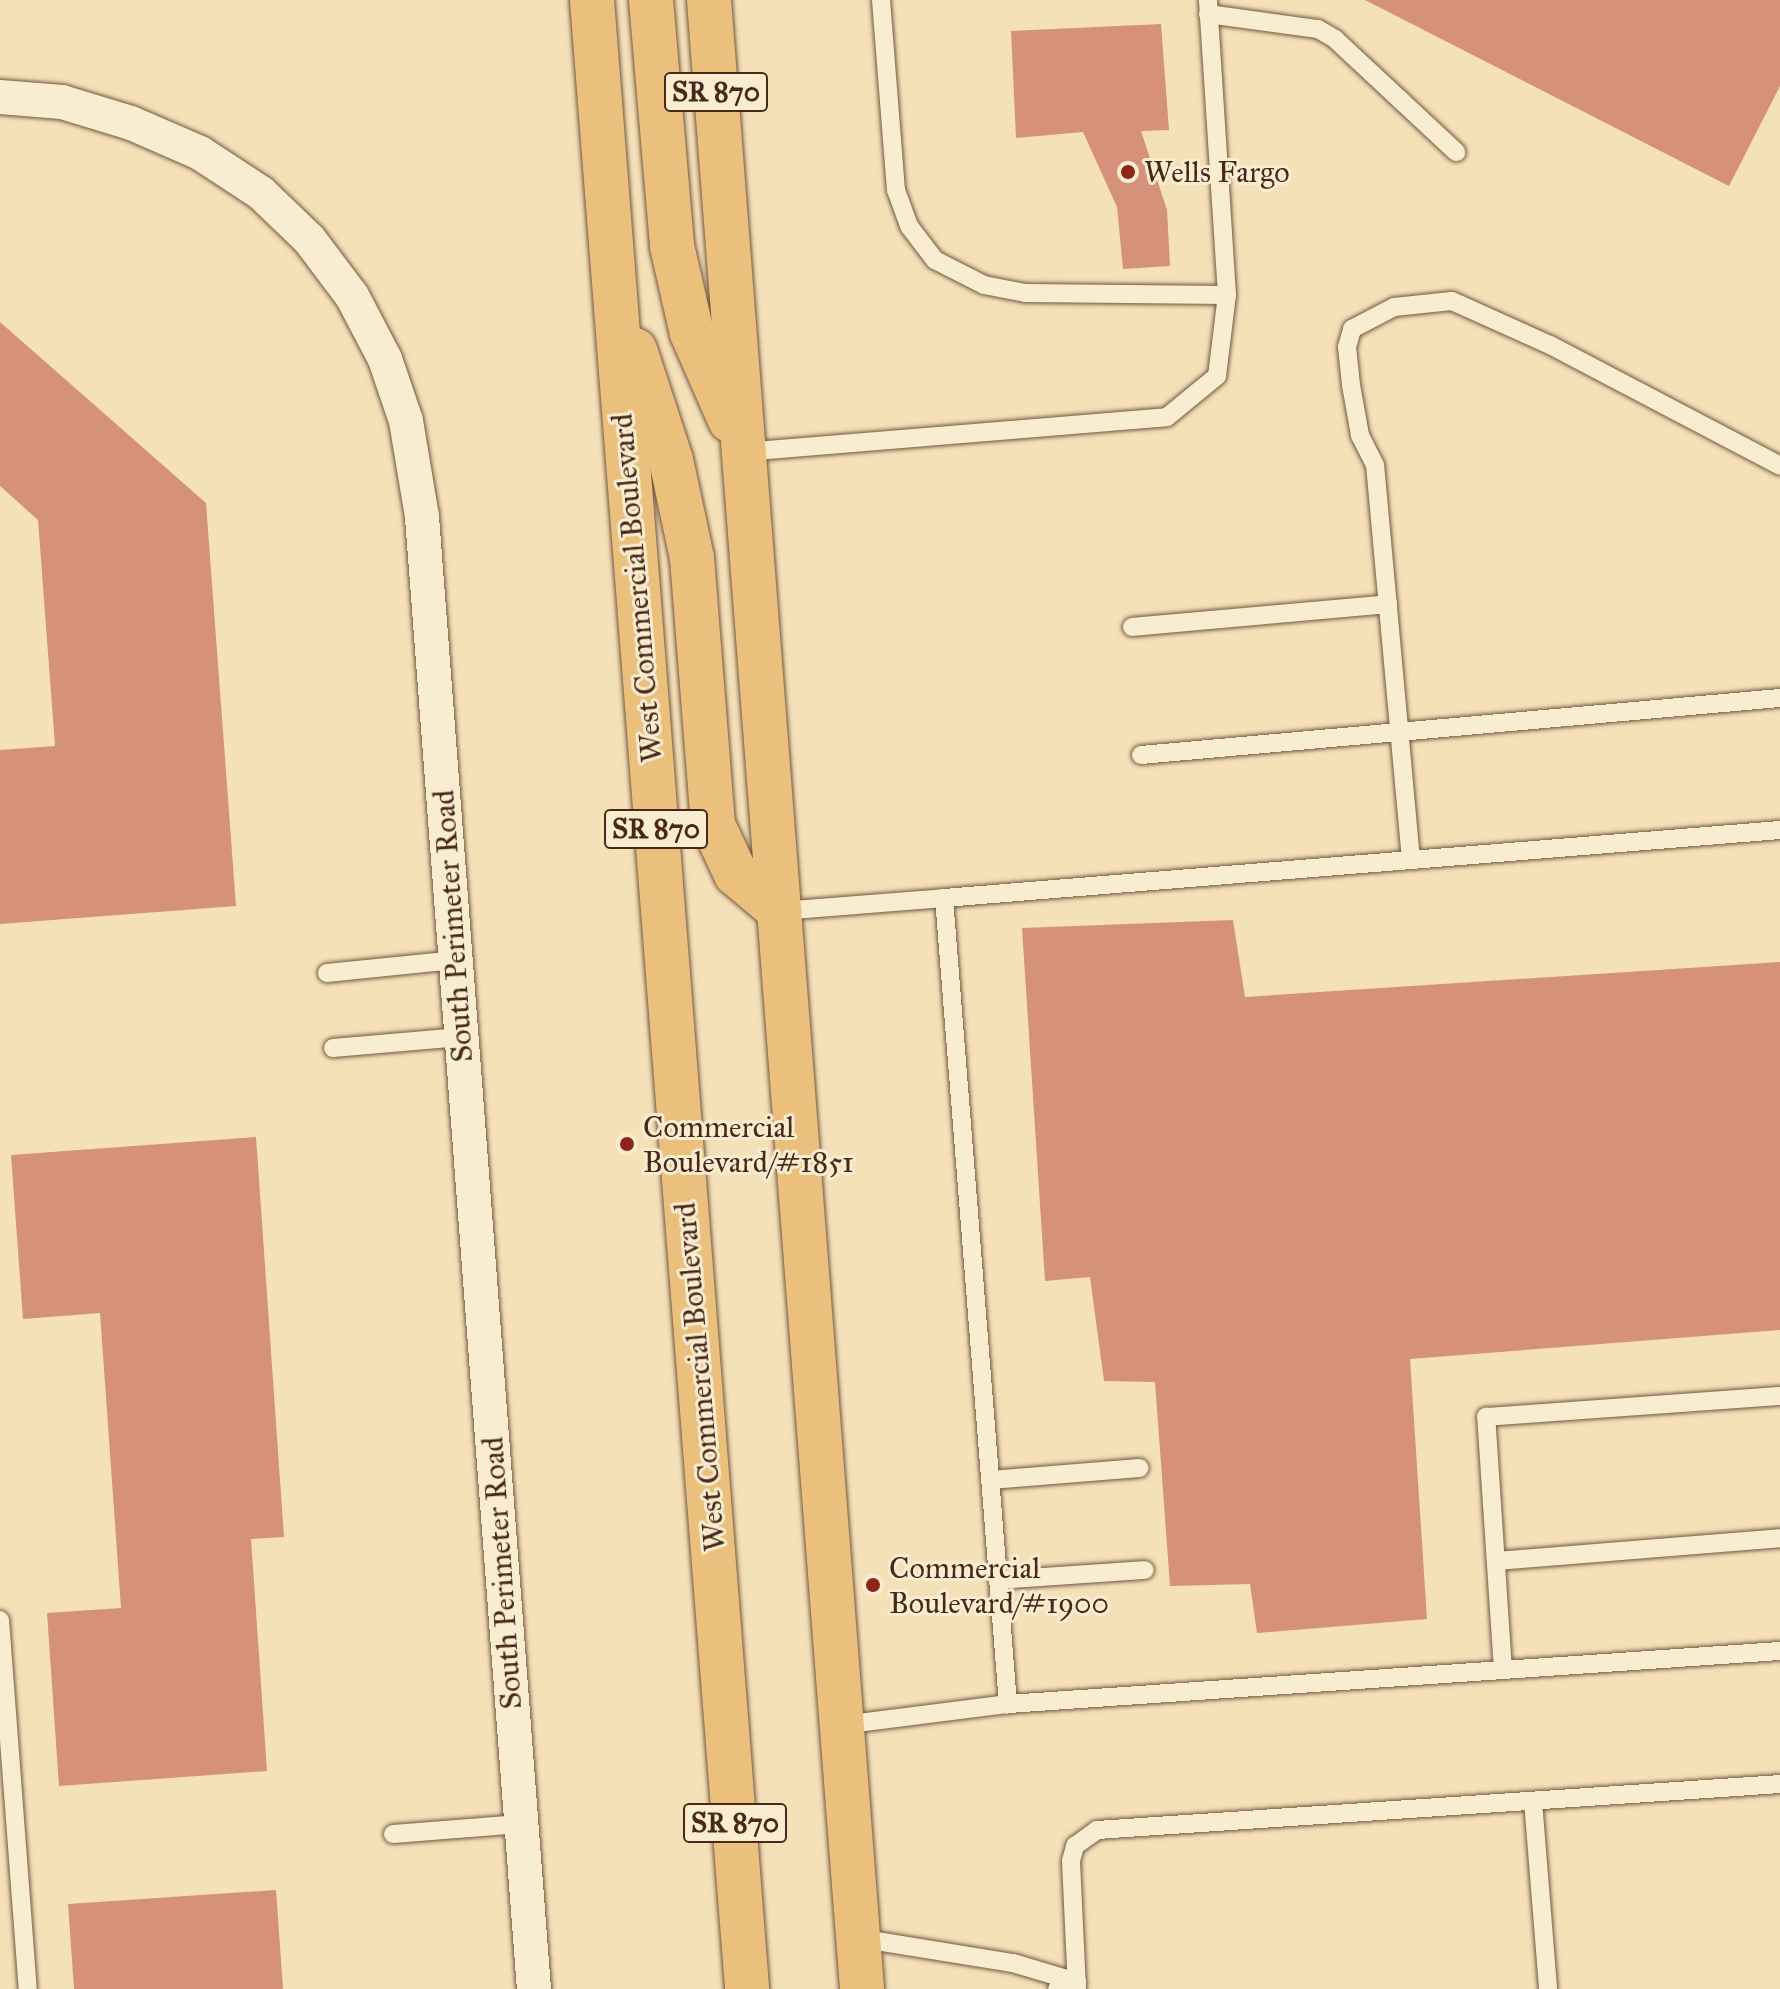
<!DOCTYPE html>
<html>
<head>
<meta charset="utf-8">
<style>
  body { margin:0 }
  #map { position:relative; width:1780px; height:1989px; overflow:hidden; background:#f4e1b8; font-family:"IM FELL Great Primer",serif }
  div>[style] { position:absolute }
  .building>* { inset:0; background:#d6917a }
  .roads { filter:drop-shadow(0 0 2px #745641) drop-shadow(0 0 2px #745641) }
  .service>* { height:18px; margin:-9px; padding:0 9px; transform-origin:9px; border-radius:9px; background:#f8ecd1 }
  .minor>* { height:34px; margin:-17px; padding:0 17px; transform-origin:17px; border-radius:17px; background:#f8ecd1 }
  .trunk>* { height:44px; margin:-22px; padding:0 22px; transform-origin:22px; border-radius:22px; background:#eac07c }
  .dots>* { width:22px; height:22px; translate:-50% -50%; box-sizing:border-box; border:4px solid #f8ecd1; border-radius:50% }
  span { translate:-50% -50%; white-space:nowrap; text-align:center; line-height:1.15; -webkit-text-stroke:6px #f8ecd1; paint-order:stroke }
  .shield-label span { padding:2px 6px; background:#f8ecd1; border:2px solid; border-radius:6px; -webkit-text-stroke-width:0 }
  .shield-label { font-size:28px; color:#492819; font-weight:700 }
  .poi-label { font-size:30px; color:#492819 }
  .left { translate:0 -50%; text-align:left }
  .street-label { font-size:30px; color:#492819 }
</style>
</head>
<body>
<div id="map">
  <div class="building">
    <div style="clip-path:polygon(1365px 0,1780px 0,1780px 86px,1729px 186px)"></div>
    <div style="clip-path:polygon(1161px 24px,1169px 130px,1141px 131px,1167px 210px,1170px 266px,1123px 269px,1117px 207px,1083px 132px,1016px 138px,1011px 31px)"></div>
    <div style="clip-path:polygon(0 322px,206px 503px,236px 906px,0 924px,0 750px,55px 746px,38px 520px,0 486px)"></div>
    <div style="clip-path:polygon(1233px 920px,1245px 997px,1780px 962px,1780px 1330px,1410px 1359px,1427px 1619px,1257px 1633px,1250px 1584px,1170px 1586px,1155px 1382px,1104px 1381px,1090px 1277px,1045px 1281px,1022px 928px)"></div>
    <div style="clip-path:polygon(256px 1137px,284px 1537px,251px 1539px,267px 1771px,59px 1786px,47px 1613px,121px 1608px,100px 1313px,23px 1319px,11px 1155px)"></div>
    <div style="clip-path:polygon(276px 1890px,283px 1989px,74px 1989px,68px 1904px)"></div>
  </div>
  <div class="roads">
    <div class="service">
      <div style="left:881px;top:0;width:191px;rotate:85.5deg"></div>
      <div style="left:896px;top:190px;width:38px;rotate:70deg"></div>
      <div style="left:909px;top:226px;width:43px;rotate:52.6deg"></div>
      <div style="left:935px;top:260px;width:55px;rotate:27deg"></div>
      <div style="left:984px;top:285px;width:42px;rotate:11deg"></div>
      <div style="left:1025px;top:293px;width:202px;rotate:0.6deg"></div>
      <div style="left:1208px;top:14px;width:111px;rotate:7.8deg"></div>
      <div style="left:1318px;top:29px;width:20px;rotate:30deg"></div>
      <div style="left:1335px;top:39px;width:166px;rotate:43deg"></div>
      <div style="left:743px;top:452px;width:425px;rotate:-4.7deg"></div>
      <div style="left:1167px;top:417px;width:65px;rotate:-39.4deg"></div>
      <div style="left:1217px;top:376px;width:82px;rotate:-83deg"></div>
      <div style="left:1227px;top:295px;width:296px;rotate:-93.7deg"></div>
      <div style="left:1132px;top:627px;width:257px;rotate:-5.1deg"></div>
      <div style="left:1141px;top:755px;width:642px;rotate:-5.1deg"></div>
      <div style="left:1411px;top:860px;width:397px;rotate:-95.2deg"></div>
      <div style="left:1375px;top:465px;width:34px;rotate:-117deg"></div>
      <div style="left:1360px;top:435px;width:51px;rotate:-100.2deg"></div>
      <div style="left:1351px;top:385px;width:38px;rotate:-96deg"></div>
      <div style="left:1347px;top:347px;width:19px;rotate:-74deg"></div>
      <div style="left:1352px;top:329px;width:47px;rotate:-27.6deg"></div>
      <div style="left:1394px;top:307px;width:58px;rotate:-5.9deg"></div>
      <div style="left:1452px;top:301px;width:107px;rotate:24.2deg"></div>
      <div style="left:1550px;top:345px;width:260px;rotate:27.7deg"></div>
      <div style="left:944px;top:898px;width:839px;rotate:-4.65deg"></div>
      <div style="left:780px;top:911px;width:165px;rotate:-4.5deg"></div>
      <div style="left:944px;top:898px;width:809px;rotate:85.46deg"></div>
      <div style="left:327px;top:973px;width:130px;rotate:-5.8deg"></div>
      <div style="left:333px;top:1048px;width:128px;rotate:-4.9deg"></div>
      <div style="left:990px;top:1480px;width:150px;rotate:-4.6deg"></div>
      <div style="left:1496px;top:1561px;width:285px;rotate:-4.6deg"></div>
      <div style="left:998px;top:1580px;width:147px;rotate:-3.9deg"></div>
      <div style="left:0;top:1620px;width:370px;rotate:85.7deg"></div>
      <div style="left:1503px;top:1670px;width:254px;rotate:-93.8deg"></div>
      <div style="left:1486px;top:1417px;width:295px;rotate:-4.1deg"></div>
      <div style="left:842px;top:1725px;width:167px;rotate:-7.2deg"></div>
      <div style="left:1008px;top:1704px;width:774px;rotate:-3.93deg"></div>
      <div style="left:1533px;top:1801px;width:189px;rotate:85.4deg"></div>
      <div style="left:393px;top:1834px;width:128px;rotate:-4.5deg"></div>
      <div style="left:858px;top:1938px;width:157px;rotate:9.2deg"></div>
      <div style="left:1013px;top:1963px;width:67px;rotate:16.5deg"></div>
      <div style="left:1077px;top:1982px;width:21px;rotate:161deg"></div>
      <div style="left:1077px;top:1989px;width:128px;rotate:-92.7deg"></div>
      <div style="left:1071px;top:1861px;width:16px;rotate:-75deg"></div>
      <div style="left:1075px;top:1846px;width:27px;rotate:-36deg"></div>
      <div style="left:1097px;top:1830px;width:685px;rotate:-3.85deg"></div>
    </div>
    <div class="minor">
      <div style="left:0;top:97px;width:62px;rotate:4.6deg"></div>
      <div style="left:62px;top:102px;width:72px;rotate:16.9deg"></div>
      <div style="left:131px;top:123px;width:75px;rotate:23.5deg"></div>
      <div style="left:200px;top:153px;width:73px;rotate:33.3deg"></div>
      <div style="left:261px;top:193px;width:66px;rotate:43.8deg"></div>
      <div style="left:309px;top:239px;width:71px;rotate:53deg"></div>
      <div style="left:352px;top:296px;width:71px;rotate:62.4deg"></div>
      <div style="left:385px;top:359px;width:65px;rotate:71.3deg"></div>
      <div style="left:406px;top:421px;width:97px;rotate:80.5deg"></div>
      <div style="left:422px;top:517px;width:1476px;rotate:85.65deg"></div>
    </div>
    <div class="trunk">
      <div style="left:592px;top:0;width:1995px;rotate:85.54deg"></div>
      <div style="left:651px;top:0;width:247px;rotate:85.1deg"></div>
      <div style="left:672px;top:246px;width:89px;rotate:77.1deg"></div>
      <div style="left:692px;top:333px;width:95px;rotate:66.4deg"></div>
      <div style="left:709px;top:0;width:1995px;rotate:85.6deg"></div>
      <div style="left:635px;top:350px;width:116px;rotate:71.9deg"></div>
      <div style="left:671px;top:460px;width:100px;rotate:77.9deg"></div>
      <div style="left:692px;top:558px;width:268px;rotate:85.5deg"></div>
      <div style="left:713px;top:825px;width:54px;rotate:64.9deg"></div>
      <div style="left:736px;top:874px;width:57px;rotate:40.1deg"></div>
    </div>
  </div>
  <div class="dots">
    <div style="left:1128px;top:172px;background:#8f2418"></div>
    <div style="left:627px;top:1144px;background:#8f2418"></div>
    <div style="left:873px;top:1585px;background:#8f2418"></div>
  </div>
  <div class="shield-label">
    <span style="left:716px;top:92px">SR 870</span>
    <span style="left:656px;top:829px">SR 870</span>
    <span style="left:735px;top:1823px">SR 870</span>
  </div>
  <div class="poi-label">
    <span class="left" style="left:1144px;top:172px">Wells Fargo</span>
    <span class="left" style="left:643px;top:1144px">Commercial<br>Boulevard/#1851</span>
    <span class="left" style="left:889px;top:1585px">Commercial<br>Boulevard/#1900</span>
  </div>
  <div class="street-label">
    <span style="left:637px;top:588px;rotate:-95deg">West Commercial Boulevard</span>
    <span style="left:453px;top:926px;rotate:-94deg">South Perimeter Road</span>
    <span style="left:700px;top:1377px;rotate:-95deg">West Commercial Boulevard</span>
    <span style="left:502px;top:1573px;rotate:-94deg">South Perimeter Road</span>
  </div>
</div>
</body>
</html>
